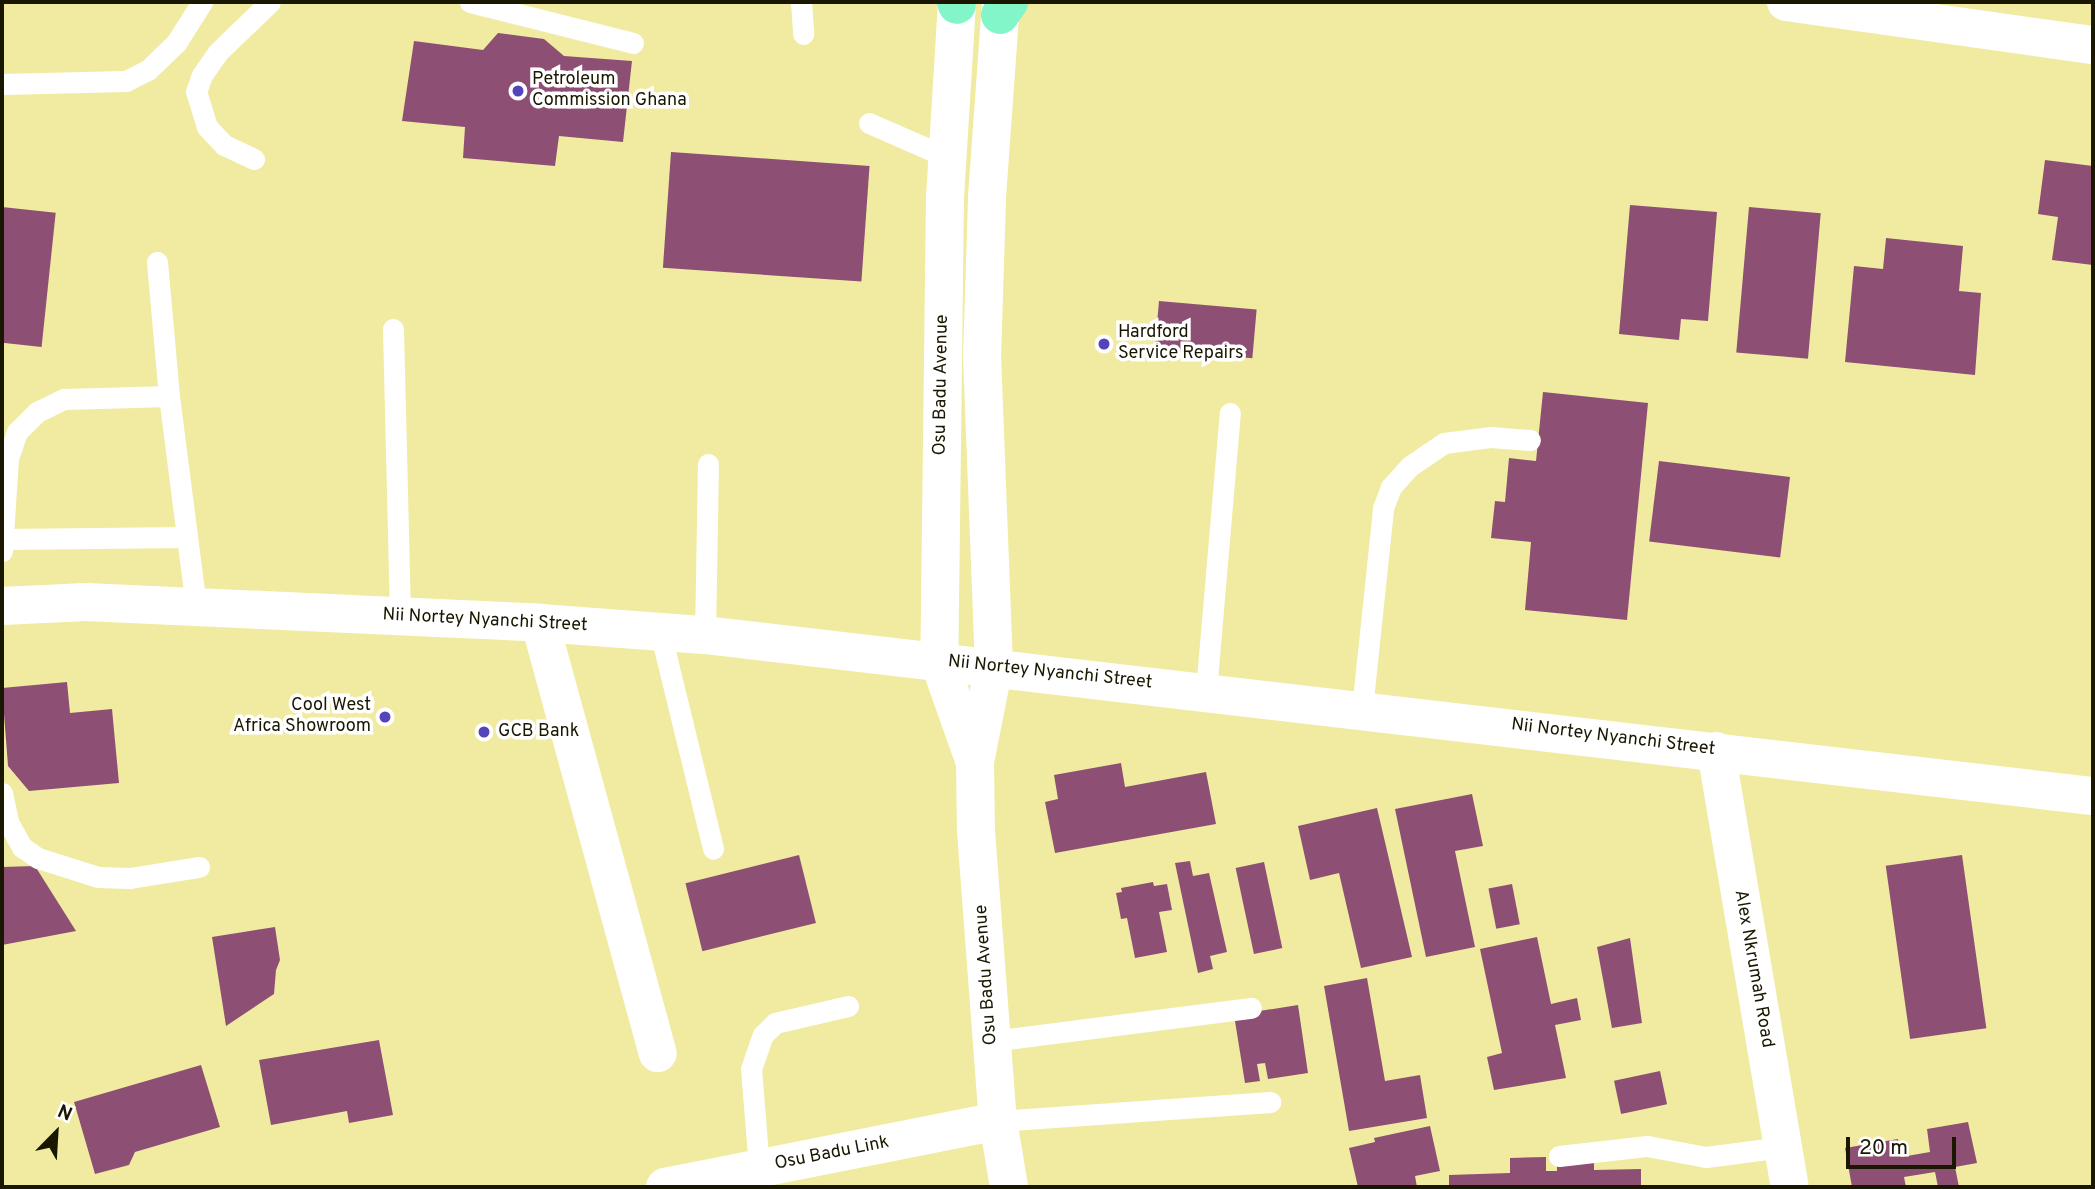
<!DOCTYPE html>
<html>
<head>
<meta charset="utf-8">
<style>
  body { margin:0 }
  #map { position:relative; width:2095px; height:1189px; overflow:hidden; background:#f1eba2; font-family:Overpass,sans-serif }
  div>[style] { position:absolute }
  .building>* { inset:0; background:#8d5074; transform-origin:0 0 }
  .service>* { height:21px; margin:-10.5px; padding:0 10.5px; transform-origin:10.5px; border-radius:10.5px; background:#fff }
  .minor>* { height:38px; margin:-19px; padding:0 19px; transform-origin:19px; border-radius:19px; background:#fff }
  .trunk>* { height:38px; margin:-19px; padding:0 19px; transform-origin:19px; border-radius:19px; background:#82f6c8 }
  .dots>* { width:19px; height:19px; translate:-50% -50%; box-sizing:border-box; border:4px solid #fff; border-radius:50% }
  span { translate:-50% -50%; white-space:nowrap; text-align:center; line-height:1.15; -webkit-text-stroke:7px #fff; paint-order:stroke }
  .poi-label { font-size:18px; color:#1a1700 }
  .left { translate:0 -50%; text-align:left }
  .right { translate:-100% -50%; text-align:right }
  .street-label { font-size:18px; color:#1a1700 }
  .frame { position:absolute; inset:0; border:4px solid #1a1700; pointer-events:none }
  .north { position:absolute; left:21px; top:1098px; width:70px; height:70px; -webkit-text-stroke:5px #fff; paint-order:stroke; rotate:24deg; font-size:19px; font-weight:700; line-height:28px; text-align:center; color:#1a1700 }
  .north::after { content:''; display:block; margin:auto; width:24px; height:32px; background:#1a1700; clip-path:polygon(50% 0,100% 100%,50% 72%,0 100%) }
  .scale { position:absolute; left:1846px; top:1137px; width:110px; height:32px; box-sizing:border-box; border:4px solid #1a1700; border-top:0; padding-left:9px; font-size:21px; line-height:24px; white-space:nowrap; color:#1a1700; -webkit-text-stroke:5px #fff; paint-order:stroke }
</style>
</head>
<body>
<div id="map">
  <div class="building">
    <div style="clip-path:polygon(498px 33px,544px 39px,564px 56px,632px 61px,623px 142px,559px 136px,555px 166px,463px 158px,465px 127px,402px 121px,414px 41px,483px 50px)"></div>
    <div style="left:671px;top:152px;width:199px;height:116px;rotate:4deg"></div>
    <div style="clip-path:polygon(2045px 160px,2093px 166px,2093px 265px,2052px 260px,2058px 217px,2038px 214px)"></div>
    <div style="clip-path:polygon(1630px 205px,1717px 212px,1708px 321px,1681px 319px,1679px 340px,1619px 334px)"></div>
    <div style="left:2px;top:207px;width:54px;height:135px;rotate:6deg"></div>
    <div style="left:1749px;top:207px;width:72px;height:146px;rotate:5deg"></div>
    <div style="clip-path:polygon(1886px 238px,1963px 246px,1959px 291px,1981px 293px,1975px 375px,1845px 362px,1854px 266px,1883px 269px)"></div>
    <div style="left:1159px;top:301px;width:98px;height:49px;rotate:5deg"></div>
    <div style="clip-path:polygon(1543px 392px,1648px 403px,1627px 620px,1525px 610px,1531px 542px,1491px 538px,1495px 501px,1505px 502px,1509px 458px,1536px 461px)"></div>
    <div style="left:1659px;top:461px;width:132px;height:81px;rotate:7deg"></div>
    <div style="clip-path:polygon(67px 682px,70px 713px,112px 709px,119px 783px,29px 791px,8px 766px,2px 688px)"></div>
    <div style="clip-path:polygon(1121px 763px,1125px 787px,1206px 772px,1216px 824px,1055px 853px,1045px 802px,1058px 799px,1054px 775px)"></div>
    <div style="clip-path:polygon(1472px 794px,1483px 846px,1455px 851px,1475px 947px,1426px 957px,1395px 809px)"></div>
    <div style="clip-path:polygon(1377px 808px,1412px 957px,1361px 968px,1339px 873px,1310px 880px,1298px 826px)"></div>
    <div style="left:799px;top:855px;width:70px;height:117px;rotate:76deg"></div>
    <div style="left:1962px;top:855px;width:175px;height:77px;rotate:82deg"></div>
    <div style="clip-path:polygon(1190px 861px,1193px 876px,1209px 873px,1227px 952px,1210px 956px,1213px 969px,1198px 973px,1175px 863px)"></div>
    <div style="left:1264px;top:862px;width:88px;height:29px;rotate:78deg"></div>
    <div style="clip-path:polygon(35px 866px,76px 931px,2px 945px,2px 867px)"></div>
    <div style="clip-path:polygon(1153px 882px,1154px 886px,1167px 884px,1172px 910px,1159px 912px,1167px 952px,1135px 958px,1127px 918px,1121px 919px,1116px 893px,1122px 892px,1121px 888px)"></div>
    <div style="left:1512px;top:884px;width:41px;height:24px;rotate:79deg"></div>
    <div style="clip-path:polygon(275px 927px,280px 960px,276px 970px,274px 994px,226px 1026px,212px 937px)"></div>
    <div style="clip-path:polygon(1537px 937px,1551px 1004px,1577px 998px,1581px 1020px,1555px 1025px,1566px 1078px,1494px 1090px,1487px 1057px,1502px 1053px,1480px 949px)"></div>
    <div style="clip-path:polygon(1630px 938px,1642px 1023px,1612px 1028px,1597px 947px)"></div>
    <div style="clip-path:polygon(1367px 978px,1385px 1081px,1420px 1075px,1427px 1118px,1349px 1131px,1324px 986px)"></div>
    <div style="clip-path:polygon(1298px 1005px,1308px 1073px,1268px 1079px,1265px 1063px,1257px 1064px,1260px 1081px,1245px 1083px,1234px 1015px)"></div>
    <div style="clip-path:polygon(379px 1040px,393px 1115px,349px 1123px,347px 1111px,271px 1125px,259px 1060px)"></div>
    <div style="clip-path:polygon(201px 1065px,220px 1127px,135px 1152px,129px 1165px,95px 1174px,74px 1102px)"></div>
    <div style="left:1660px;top:1071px;width:34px;height:47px;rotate:78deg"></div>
    <div style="clip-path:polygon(1968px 1122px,1977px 1163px,1955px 1167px,1959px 1187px,1938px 1187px,1935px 1172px,1904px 1177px,1906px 1187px,1852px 1187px,1845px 1148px,1898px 1139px,1901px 1157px,1930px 1152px,1927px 1129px)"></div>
    <div style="clip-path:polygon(1430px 1126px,1440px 1171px,1415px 1176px,1417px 1187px,1358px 1187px,1349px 1148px,1375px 1142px,1374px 1138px)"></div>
    <div style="clip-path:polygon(1546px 1157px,1546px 1171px,1557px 1171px,1557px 1159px,1594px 1157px,1594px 1170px,1641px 1169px,1641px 1187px,1449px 1187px,1449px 1175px,1510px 1173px,1510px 1158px)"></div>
  </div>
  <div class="service">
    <div style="left:470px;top:2px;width:168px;rotate:14.1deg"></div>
    <div style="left:801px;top:2px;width:32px;rotate:86deg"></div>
    <div style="left:2px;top:84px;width:124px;rotate:-1.4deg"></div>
    <div style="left:126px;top:81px;width:25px;rotate:-27deg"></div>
    <div style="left:148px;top:70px;width:39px;rotate:-44deg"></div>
    <div style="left:176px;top:43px;width:49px;rotate:-57.6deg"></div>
    <div style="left:869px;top:123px;width:85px;rotate:23.6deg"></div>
    <div style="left:254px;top:159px;width:33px;rotate:-155deg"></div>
    <div style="left:224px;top:145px;width:25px;rotate:-133deg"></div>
    <div style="left:207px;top:127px;width:37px;rotate:-107deg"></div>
    <div style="left:196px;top:92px;width:18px;rotate:-71deg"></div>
    <div style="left:202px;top:75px;width:28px;rotate:-55deg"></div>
    <div style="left:218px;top:52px;width:72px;rotate:-43.9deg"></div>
    <div style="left:157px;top:262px;width:135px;rotate:84.9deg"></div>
    <div style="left:169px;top:396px;width:213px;rotate:82.7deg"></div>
    <div style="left:393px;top:329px;width:288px;rotate:88.6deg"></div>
    <div style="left:3px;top:539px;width:184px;rotate:-0.6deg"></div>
    <div style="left:2px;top:551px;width:93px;rotate:-86.3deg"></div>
    <div style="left:8px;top:458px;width:28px;rotate:-71deg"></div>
    <div style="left:17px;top:432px;width:28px;rotate:-45deg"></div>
    <div style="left:37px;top:412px;width:30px;rotate:-26deg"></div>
    <div style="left:64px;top:399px;width:105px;rotate:-1.6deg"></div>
    <div style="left:660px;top:631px;width:224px;rotate:76.3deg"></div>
    <div style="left:705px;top:635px;width:171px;rotate:-89deg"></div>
    <div style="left:1206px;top:691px;width:279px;rotate:-85.1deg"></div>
    <div style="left:1362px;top:709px;width:202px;rotate:-84deg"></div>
    <div style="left:1383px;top:508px;width:22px;rotate:-69deg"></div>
    <div style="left:1391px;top:487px;width:28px;rotate:-48deg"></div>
    <div style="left:1410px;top:466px;width:41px;rotate:-34.1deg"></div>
    <div style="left:1444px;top:443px;width:46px;rotate:-7.4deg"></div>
    <div style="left:1490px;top:437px;width:40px;rotate:4.3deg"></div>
    <div style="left:2px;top:793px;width:30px;rotate:78deg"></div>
    <div style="left:8px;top:822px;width:29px;rotate:61deg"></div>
    <div style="left:22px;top:847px;width:19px;rotate:35deg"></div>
    <div style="left:38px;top:858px;width:63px;rotate:17.6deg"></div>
    <div style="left:98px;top:877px;width:32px;rotate:2deg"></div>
    <div style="left:130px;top:878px;width:70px;rotate:-9.1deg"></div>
    <div style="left:992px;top:1041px;width:261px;rotate:-7.3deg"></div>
    <div style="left:998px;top:1121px;width:273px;rotate:-4deg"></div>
    <div style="left:1559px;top:1156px;width:89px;rotate:-6.5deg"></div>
    <div style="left:1647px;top:1146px;width:60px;rotate:10.6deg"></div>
    <div style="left:1706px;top:1157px;width:78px;rotate:-7.4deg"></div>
    <div style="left:759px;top:1168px;width:99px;rotate:-94.6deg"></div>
    <div style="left:751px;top:1069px;width:36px;rotate:-71deg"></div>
    <div style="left:763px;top:1035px;width:17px;rotate:-45deg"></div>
    <div style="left:775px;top:1023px;width:75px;rotate:-13.1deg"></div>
  </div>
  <div class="minor">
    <div style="left:957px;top:2px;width:194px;rotate:93.5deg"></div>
    <div style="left:945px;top:196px;width:465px;rotate:90.7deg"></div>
    <div style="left:939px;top:661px;width:105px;rotate:70.5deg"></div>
    <div style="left:1001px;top:2px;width:197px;rotate:94.1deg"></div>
    <div style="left:987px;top:199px;width:156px;rotate:91.8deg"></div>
    <div style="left:982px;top:355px;width:311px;rotate:87.8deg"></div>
    <div style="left:994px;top:666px;width:98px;rotate:101.2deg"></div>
    <div style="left:975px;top:762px;width:69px;rotate:89.2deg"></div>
    <div style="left:976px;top:831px;width:291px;rotate:85.7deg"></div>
    <div style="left:998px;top:1121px;width:67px;rotate:80.5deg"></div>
    <div style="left:1786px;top:2px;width:310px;rotate:8deg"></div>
    <div style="left:2px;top:606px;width:84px;rotate:-2.7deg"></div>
    <div style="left:86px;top:602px;width:454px;rotate:2.6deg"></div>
    <div style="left:540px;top:623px;width:165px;rotate:4.2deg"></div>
    <div style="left:705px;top:635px;width:1397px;rotate:6.62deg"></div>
    <div style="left:540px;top:623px;width:446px;rotate:74.7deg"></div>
    <div style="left:1716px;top:751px;width:442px;rotate:80.4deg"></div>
    <div style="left:665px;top:1187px;width:339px;rotate:-11.2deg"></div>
  </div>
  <div class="trunk">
    <div style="left:956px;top:2px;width:3px;rotate:72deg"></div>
    <div style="left:1000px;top:15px;width:16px;rotate:-55deg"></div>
  </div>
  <div class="dots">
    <div style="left:518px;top:91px;background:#5543bb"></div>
    <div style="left:1104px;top:344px;background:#5543bb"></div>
    <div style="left:385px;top:717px;background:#5543bb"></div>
    <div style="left:484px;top:732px;background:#5543bb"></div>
  </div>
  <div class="poi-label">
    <span class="left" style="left:532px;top:91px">Petroleum<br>Commission Ghana</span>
    <span class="left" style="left:1118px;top:344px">Hardford<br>Service Repairs</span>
    <span class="right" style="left:371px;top:717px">Cool West<br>Africa Showroom</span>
    <span class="left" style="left:498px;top:732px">GCB Bank</span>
  </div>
  <div class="street-label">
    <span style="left:942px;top:385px;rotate:-89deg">Osu Badu Avenue</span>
    <span style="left:485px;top:621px;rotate:3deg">Nii Nortey Nyanchi Street</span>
    <span style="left:1050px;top:673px;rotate:6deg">Nii Nortey Nyanchi Street</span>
    <span style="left:1613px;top:738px;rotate:7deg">Nii Nortey Nyanchi Street</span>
    <span style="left:1753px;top:969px;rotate:80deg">Alex Nkrumah Road</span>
    <span style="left:987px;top:975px;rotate:-94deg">Osu Badu Avenue</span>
    <span style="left:832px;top:1154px;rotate:-11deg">Osu Badu Link</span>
  </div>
  <div class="frame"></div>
  <div class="north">N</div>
  <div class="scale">20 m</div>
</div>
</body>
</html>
